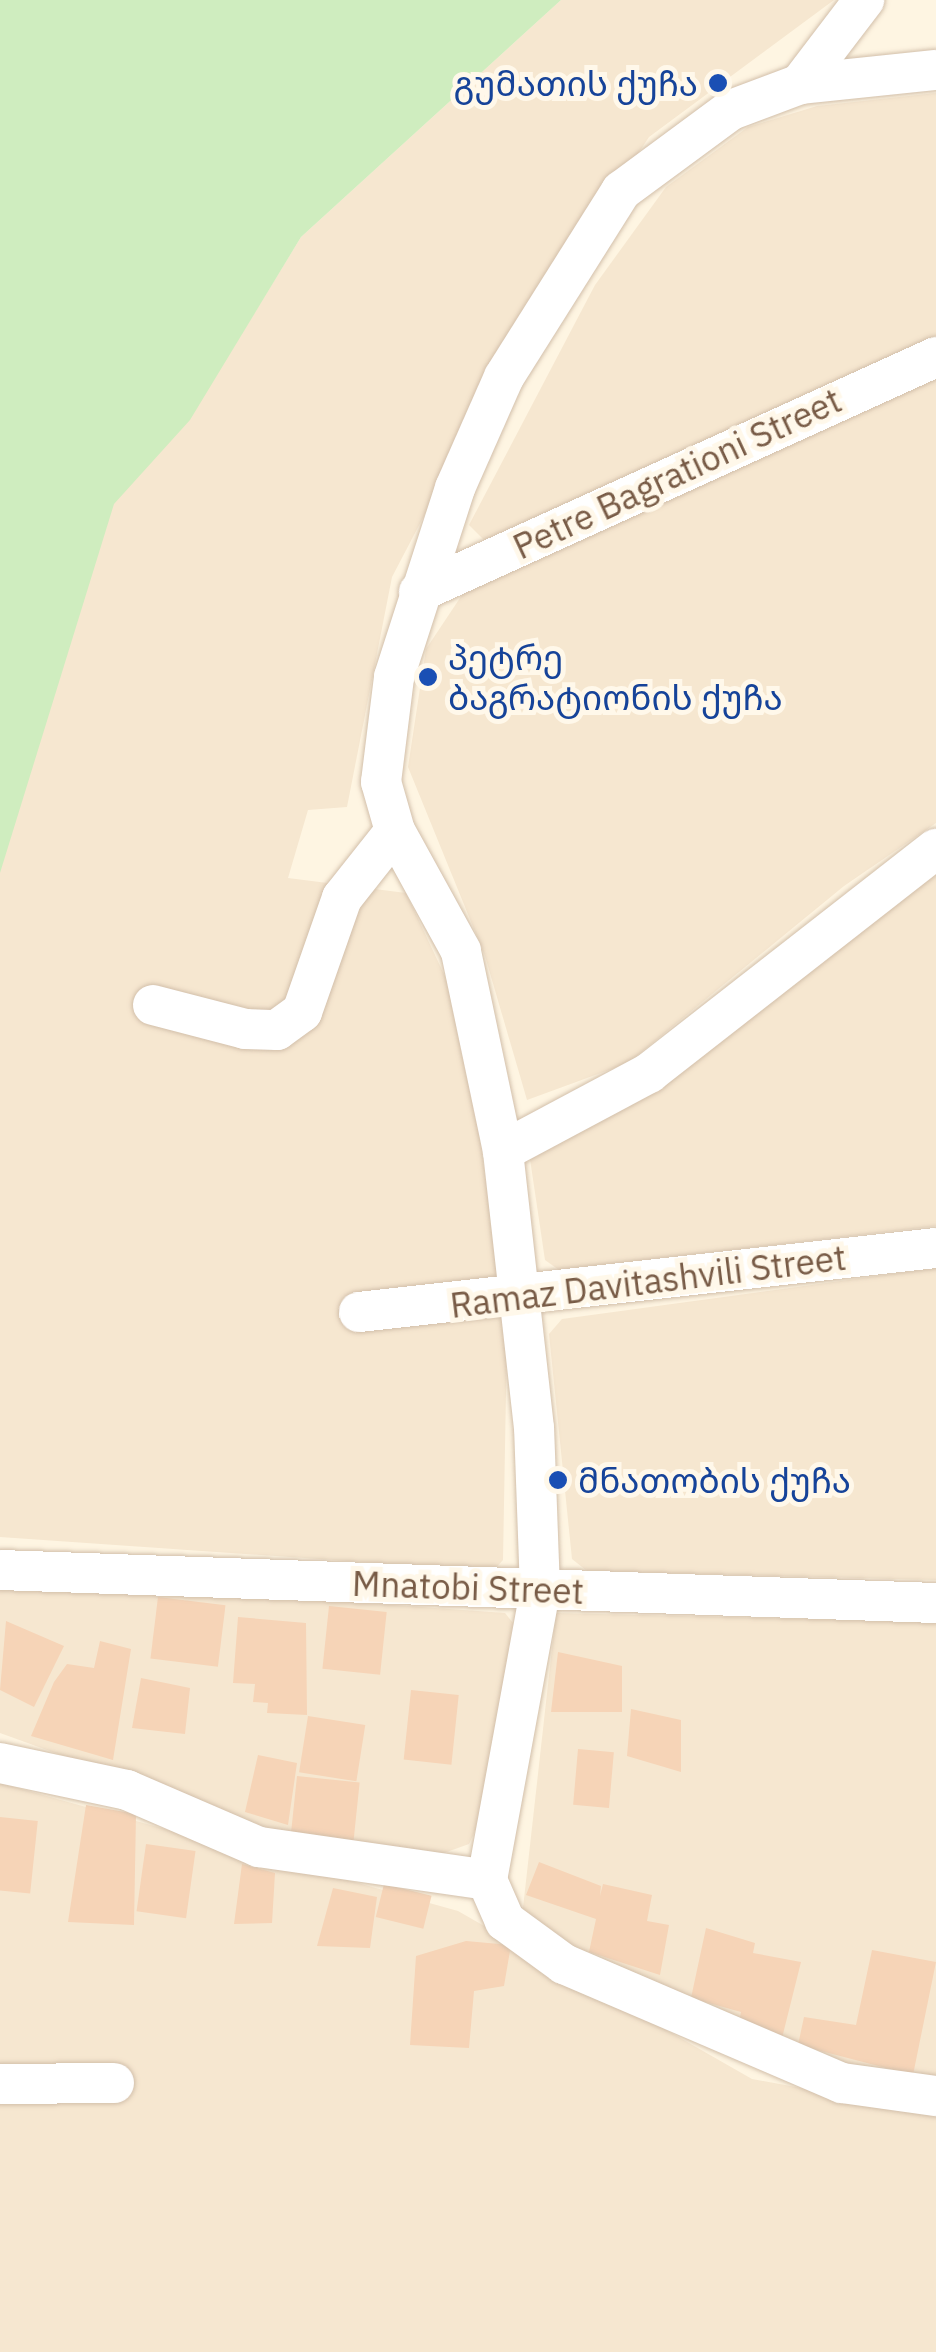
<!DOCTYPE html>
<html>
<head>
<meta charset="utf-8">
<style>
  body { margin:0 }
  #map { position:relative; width:936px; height:2352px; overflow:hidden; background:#fef5e2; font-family:"IBM Plex Sans","Noto Sans Georgian",sans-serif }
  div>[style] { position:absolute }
  .residential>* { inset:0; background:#f6e7d0 }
  .green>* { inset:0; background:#cfedbf }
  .building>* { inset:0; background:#f6d4b7; transform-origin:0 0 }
  .roads { filter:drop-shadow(0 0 2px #d2bfaa) drop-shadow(0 0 2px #d2bfaa) }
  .minor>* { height:40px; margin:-20px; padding:0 20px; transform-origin:20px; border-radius:20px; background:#fff }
  .dots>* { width:28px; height:28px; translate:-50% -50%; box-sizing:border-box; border:5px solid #fff8ea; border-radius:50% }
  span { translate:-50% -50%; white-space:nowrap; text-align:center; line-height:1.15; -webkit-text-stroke:10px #fff8ea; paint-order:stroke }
  .transit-label { font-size:35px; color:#164399 }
  .right { translate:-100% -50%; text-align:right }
  .left { translate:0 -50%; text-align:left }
  .street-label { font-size:35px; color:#785b46 }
</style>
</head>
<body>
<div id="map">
  <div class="residential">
    <div style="clip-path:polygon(561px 0,834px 0,649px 137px,519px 334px,392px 577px,347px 807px,308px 810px,288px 878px,406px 893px,463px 1015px,507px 1336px,503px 1560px,493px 1571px,0 1537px,0 503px,189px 420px,301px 237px)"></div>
    <div style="clip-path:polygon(936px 93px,936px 339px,489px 545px,469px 525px,595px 285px,666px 187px,748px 127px,817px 106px)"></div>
    <div style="clip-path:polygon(936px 371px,936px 823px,844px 886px,628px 1063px,527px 1100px,485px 956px,408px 767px,426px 649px,468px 586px)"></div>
    <div style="clip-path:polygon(936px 872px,936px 1226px,559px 1270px,545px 1260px,530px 1159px)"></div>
    <div style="clip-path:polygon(936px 1268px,936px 1580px,587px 1571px,572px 1559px,549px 1334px,562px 1319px)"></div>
    <div style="clip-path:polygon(0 1577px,505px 1613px,513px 1623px,484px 1812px,469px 1844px,430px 1858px,291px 1838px,0 1733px)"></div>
    <div style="clip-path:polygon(556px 1613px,936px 1622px,936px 2084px,773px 2046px,614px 1980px,522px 1917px)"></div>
    <div style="clip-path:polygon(0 1783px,458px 1911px,752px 2079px,936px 2113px,936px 2352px,0 2352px)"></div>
  </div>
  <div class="green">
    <div style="clip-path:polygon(0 0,561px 0,301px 237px,190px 420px,114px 504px,0 873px)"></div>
  </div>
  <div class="building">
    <div style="left:158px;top:1597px;width:68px;height:62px;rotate:7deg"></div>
    <div style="left:329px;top:1606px;width:58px;height:63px;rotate:6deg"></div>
    <div style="clip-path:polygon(238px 1617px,306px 1623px,307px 1715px,267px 1713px,268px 1703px,253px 1702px,255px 1684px,233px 1683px)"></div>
    <div style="clip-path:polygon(6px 1621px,64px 1646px,34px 1707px,0 1690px)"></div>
    <div style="clip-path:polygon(100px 1641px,131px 1649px,113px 1760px,31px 1736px,54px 1682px,67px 1664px,94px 1668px)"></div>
    <div style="clip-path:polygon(558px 1652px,622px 1666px,622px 1712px,551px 1712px)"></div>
    <div style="clip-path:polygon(141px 1678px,190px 1688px,185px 1734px,132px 1728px)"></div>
    <div style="left:411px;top:1690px;width:48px;height:70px;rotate:6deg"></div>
    <div style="clip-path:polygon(631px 1709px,681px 1720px,681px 1772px,627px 1756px)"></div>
    <div style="left:308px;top:1716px;width:58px;height:57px;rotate:9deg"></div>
    <div style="left:578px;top:1749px;width:36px;height:56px;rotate:5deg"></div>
    <div style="clip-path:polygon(258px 1755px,297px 1763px,288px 1825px,245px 1812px)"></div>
    <div style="left:297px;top:1776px;width:63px;height:59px;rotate:6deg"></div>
    <div style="clip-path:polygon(86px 1805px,136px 1814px,134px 1925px,68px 1922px)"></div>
    <div style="left:0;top:1817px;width:38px;height:73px;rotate:6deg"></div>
    <div style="left:146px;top:1844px;width:50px;height:68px;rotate:8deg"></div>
    <div style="clip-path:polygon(539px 1862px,601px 1886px,600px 1896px,603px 1884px,652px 1895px,647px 1921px,669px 1925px,660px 1975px,589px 1952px,596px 1919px,526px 1895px)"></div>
    <div style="clip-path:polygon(242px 1864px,275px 1873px,272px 1923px,234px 1924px)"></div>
    <div style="left:384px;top:1884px;width:49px;height:34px;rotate:14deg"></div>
    <div style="clip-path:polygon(333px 1888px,377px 1897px,370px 1948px,317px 1946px)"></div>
    <div style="clip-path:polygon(706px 1928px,755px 1943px,753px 1953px,801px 1962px,782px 2038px,739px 2023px,741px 2012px,691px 1998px)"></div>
    <div style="clip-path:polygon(466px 1941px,511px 1945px,504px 1986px,474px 1991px,469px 2048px,410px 2045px,416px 1956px)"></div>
    <div style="clip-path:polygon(872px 1950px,936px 1962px,913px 2075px,798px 2045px,804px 2017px,856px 2025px)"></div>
  </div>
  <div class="roads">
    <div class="minor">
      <div style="left:800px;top:84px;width:106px;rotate:-52.7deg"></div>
      <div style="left:419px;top:592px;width:568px;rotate:-24.44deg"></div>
      <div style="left:153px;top:1005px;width:95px;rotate:14.6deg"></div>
      <div style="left:245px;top:1029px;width:32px;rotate:2deg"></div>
      <div style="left:277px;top:1030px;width:31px;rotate:-36deg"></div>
      <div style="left:302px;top:1012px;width:121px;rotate:-70.7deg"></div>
      <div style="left:342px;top:898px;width:85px;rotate:-51.7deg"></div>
      <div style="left:503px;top:1151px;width:166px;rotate:-28.1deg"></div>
      <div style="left:649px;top:1073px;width:364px;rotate:-38deg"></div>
      <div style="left:359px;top:1312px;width:581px;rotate:-6.33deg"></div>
      <div style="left:0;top:1570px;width:937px;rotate:2.02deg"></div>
      <div style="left:0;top:1763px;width:130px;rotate:12deg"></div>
      <div style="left:127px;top:1790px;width:144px;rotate:23.4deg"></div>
      <div style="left:259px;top:1847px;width:230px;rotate:8.2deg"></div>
      <div style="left:487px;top:1880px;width:295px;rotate:-79.6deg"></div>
      <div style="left:540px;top:1590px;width:162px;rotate:-92.1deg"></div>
      <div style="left:534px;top:1428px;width:279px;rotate:-96.4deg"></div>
      <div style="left:503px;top:1151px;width:204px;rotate:-101.9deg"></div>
      <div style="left:461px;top:951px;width:137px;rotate:-118.8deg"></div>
      <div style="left:395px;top:831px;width:51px;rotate:-105.9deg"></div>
      <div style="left:381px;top:782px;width:106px;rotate:-82.9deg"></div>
      <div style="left:394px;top:677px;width:199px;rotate:-72.1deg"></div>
      <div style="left:455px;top:488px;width:121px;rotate:-66.2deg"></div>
      <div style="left:504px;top:377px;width:220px;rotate:-57.8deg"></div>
      <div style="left:621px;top:191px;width:137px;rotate:-36.4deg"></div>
      <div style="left:731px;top:110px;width:74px;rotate:-20.6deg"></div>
      <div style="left:800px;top:84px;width:137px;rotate:-5.9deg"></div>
      <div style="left:487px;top:1880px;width:45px;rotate:66.3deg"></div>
      <div style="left:505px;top:1921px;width:73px;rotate:36.1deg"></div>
      <div style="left:564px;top:1964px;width:302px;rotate:23.2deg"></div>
      <div style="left:842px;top:2083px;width:95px;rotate:7.9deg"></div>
      <div style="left:0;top:2084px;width:114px;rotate:-0.5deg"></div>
    </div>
  </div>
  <div class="dots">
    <div style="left:718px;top:83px;background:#1a4fb4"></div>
    <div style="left:428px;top:677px;background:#1a4fb4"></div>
    <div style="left:558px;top:1480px;background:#1a4fb4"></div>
  </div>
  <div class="transit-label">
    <span class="right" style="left:698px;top:83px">გუმათის ქუჩა</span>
    <span class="left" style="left:448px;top:677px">პეტრე<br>ბაგრატიონის ქუჩა</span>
    <span class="left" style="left:578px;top:1480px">მნათობის ქუჩა</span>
  </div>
  <div class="street-label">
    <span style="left:677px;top:473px;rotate:-25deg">Petre Bagrationi Street</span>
    <span style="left:648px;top:1281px;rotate:-7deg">Ramaz Davitashvili Street</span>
    <span style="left:468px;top:1587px;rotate:2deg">Mnatobi Street</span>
  </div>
</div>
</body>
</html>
